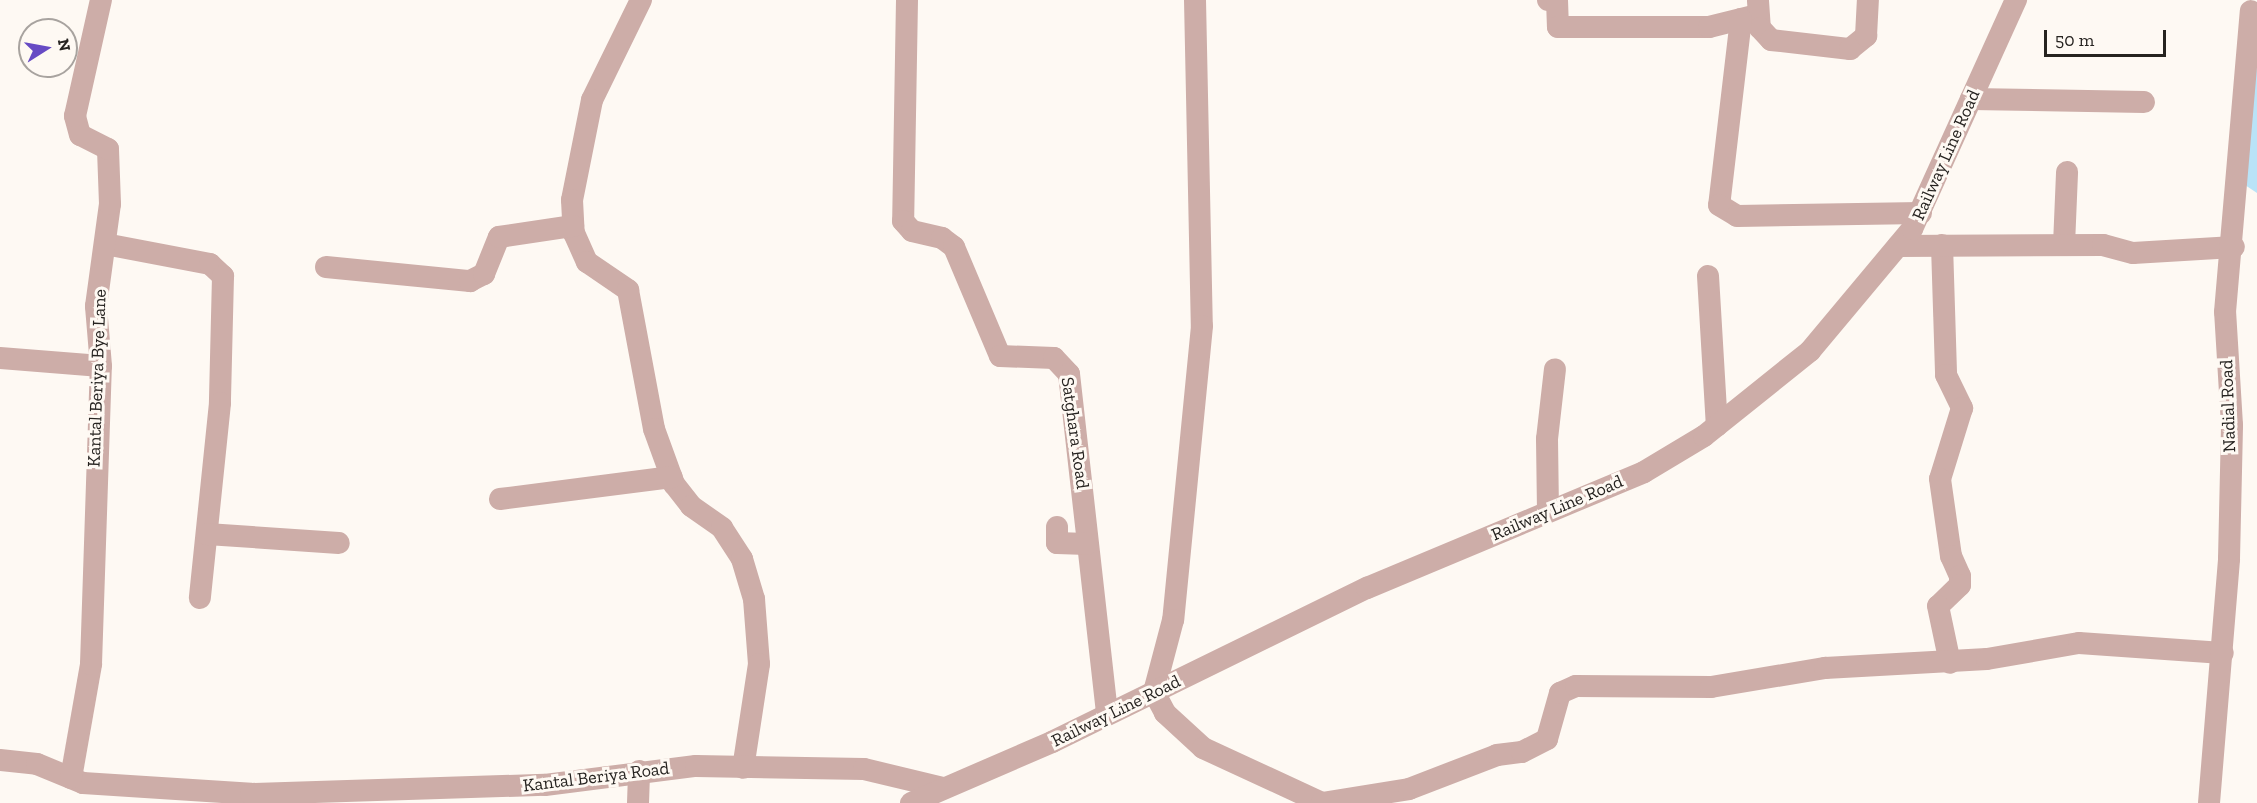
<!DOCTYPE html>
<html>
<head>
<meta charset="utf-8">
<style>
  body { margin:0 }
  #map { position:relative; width:2257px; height:803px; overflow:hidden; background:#fef9f3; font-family:"Zilla Slab",serif }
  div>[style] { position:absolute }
  .water>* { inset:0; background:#b9e3f7 }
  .minor>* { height:22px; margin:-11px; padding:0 11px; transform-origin:11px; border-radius:11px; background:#cdada8 }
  span { translate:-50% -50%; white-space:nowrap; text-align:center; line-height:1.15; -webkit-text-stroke:6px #fef9f3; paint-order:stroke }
  .street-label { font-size:18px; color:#262320 }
  .north { position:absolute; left:18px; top:18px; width:60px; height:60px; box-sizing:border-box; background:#fef9f3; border:2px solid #a8a39f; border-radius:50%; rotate:79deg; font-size:16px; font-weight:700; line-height:24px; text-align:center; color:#262320 }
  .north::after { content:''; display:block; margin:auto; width:21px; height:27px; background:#674bc4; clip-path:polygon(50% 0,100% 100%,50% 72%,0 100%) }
  .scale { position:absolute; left:2044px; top:30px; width:122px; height:27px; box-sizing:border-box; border:3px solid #262320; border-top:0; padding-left:8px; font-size:18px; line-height:21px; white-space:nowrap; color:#262320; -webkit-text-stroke:4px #fef9f3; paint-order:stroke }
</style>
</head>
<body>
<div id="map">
  <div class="water">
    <div style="clip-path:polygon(2257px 61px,2257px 193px,2245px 185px)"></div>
  </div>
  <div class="minor">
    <div style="left:641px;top:0;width:111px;rotate:116.1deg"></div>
    <div style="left:592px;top:100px;width:102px;rotate:101.3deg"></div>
    <div style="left:572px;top:200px;width:33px;rotate:87deg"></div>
    <div style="left:574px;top:233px;width:32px;rotate:66deg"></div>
    <div style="left:587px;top:262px;width:50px;rotate:34.3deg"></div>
    <div style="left:628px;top:290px;width:141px;rotate:79.4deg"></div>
    <div style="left:654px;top:429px;width:59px;rotate:70deg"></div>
    <div style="left:674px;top:484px;width:28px;rotate:52deg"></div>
    <div style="left:691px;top:506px;width:38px;rotate:35deg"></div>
    <div style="left:722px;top:528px;width:37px;rotate:57deg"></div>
    <div style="left:742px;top:559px;width:42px;rotate:73.3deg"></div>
    <div style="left:754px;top:599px;width:65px;rotate:85.6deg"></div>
    <div style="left:759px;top:664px;width:105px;rotate:98.7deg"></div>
    <div style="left:907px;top:0;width:221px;rotate:91deg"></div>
    <div style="left:903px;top:221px;width:13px;rotate:48deg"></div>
    <div style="left:912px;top:231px;width:31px;rotate:13deg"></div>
    <div style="left:942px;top:238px;width:15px;rotate:37deg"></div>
    <div style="left:954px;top:247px;width:118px;rotate:67.1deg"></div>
    <div style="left:1000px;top:356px;width:54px;rotate:2.1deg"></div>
    <div style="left:1054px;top:358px;width:22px;rotate:47deg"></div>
    <div style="left:1069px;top:374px;width:342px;rotate:83.6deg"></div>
    <div style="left:1195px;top:0;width:326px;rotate:88.8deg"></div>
    <div style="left:1202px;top:326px;width:295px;rotate:95.6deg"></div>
    <div style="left:1173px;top:620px;width:74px;rotate:104.8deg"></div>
    <div style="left:1154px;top:692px;width:24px;rotate:62deg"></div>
    <div style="left:1165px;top:713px;width:52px;rotate:42.6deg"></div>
    <div style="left:1203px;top:748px;width:131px;rotate:24.8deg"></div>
    <div style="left:1548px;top:0;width:9px"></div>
    <div style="left:1557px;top:0;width:27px;rotate:88deg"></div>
    <div style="left:1558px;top:27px;width:151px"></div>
    <div style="left:1709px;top:27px;width:49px;rotate:-14deg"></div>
    <div style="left:1758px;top:1px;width:27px;rotate:86deg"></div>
    <div style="left:1760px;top:28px;width:16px;rotate:47deg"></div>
    <div style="left:1771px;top:40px;width:80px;rotate:6.5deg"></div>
    <div style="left:1850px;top:49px;width:21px;rotate:-39deg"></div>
    <div style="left:1866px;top:36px;width:36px;rotate:-87deg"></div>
    <div style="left:1741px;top:19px;width:187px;rotate:96.7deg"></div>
    <div style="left:1719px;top:205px;width:21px;rotate:31deg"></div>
    <div style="left:1737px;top:216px;width:184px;rotate:-0.9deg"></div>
    <div style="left:1971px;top:99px;width:173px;rotate:1deg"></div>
    <div style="left:105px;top:244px;width:107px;rotate:10.8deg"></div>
    <div style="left:210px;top:264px;width:18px;rotate:43deg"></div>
    <div style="left:223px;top:276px;width:127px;rotate:91.4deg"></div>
    <div style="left:220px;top:403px;width:196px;rotate:95.9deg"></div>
    <div style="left:1942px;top:245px;width:130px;rotate:88.2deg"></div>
    <div style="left:1946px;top:375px;width:37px;rotate:64deg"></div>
    <div style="left:1962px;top:408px;width:74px;rotate:107.2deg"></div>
    <div style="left:1940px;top:479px;width:78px;rotate:81.9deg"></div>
    <div style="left:1951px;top:556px;width:22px;rotate:66deg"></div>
    <div style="left:1960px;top:576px;width:9px;rotate:90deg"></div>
    <div style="left:1960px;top:585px;width:30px;rotate:136deg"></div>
    <div style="left:1938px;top:606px;width:58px;rotate:78.1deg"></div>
    <div style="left:2064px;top:245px;width:73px;rotate:-87.6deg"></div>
    <div style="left:1898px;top:246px;width:205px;rotate:-0.3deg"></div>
    <div style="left:2103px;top:245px;width:31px;rotate:15deg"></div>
    <div style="left:2133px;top:253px;width:101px;rotate:-3.4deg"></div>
    <div style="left:326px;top:267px;width:145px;rotate:5.6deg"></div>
    <div style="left:470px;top:281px;width:16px;rotate:-27deg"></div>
    <div style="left:484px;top:274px;width:40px;rotate:-68deg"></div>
    <div style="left:499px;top:237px;width:75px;rotate:-8.5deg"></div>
    <div style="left:1708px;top:276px;width:150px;rotate:86.6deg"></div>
    <div style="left:0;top:358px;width:101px;rotate:4.5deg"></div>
    <div style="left:500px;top:499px;width:173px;rotate:-7.3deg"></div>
    <div style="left:1548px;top:511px;width:72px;rotate:-90.8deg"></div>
    <div style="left:1547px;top:439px;width:70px;rotate:-83.5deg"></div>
    <div style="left:1057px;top:527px;width:16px;rotate:90deg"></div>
    <div style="left:1057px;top:543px;width:30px;rotate:2deg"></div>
    <div style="left:207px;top:534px;width:132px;rotate:3.9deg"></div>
    <div style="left:0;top:760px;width:37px;rotate:6deg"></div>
    <div style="left:37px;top:764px;width:50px;rotate:22.4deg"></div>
    <div style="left:83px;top:783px;width:168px;rotate:3.7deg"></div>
    <div style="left:251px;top:794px;width:294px;rotate:-1.8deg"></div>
    <div style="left:545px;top:785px;width:152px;rotate:-7.2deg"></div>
    <div style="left:696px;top:766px;width:168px;rotate:1deg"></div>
    <div style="left:864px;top:769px;width:81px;rotate:13.5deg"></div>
    <div style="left:71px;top:778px;width:116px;rotate:-80deg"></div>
    <div style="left:91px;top:664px;width:298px;rotate:-88.1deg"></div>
    <div style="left:101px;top:366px;width:60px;rotate:-94.8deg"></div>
    <div style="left:96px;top:306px;width:103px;rotate:-82.2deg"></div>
    <div style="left:110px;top:204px;width:55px;rotate:-92.1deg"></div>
    <div style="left:108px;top:149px;width:31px;rotate:-153deg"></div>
    <div style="left:80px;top:135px;width:20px;rotate:-105deg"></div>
    <div style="left:75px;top:116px;width:119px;rotate:-77.4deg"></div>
    <div style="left:638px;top:803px;width:32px;rotate:-88deg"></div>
    <div style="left:911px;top:803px;width:154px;rotate:-23.4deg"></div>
    <div style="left:1052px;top:742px;width:351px;rotate:-26.1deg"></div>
    <div style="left:1367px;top:588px;width:300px;rotate:-22.7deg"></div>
    <div style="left:1644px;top:472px;width:70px;rotate:-31deg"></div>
    <div style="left:1704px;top:436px;width:136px;rotate:-38.7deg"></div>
    <div style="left:1810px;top:351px;width:159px;rotate:-50.1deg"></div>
    <div style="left:1912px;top:229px;width:252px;rotate:-65.6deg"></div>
    <div style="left:1322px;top:803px;width:88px;rotate:-9.1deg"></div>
    <div style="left:1409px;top:789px;width:94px;rotate:-21.1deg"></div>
    <div style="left:1497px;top:755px;width:25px;rotate:-7deg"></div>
    <div style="left:1522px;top:752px;width:28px;rotate:-27deg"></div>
    <div style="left:1547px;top:739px;width:48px;rotate:-74.2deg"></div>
    <div style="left:1560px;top:693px;width:17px;rotate:-24deg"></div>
    <div style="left:1576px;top:686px;width:135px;rotate:0.4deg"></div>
    <div style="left:1711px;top:687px;width:116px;rotate:-9.5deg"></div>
    <div style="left:1825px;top:668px;width:162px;rotate:-3.2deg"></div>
    <div style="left:1987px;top:659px;width:93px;rotate:-9.9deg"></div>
    <div style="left:2079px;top:643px;width:144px;rotate:4deg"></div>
    <div style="left:2209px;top:803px;width:245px;rotate:-85.3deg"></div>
    <div style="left:2229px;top:559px;width:134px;rotate:-88.7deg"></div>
    <div style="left:2232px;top:425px;width:113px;rotate:-93.5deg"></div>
    <div style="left:2225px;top:312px;width:302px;rotate:-85.1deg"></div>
  </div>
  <div class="street-label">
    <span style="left:1946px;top:155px;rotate:-66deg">Railway Line Road</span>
    <span style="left:97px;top:378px;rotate:-88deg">Kantal Beriya Bye Lane</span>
    <span style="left:2228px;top:406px;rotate:-92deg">Nadial Road</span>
    <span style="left:1075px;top:433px;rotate:82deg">Satghara Road</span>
    <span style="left:1557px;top:508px;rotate:-23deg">Railway Line Road</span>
    <span style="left:1116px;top:711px;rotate:-26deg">Railway Line Road</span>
    <span style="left:596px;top:777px;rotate:-7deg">Kantal Beriya Road</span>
  </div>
  <div class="north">N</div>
  <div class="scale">50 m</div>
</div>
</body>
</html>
